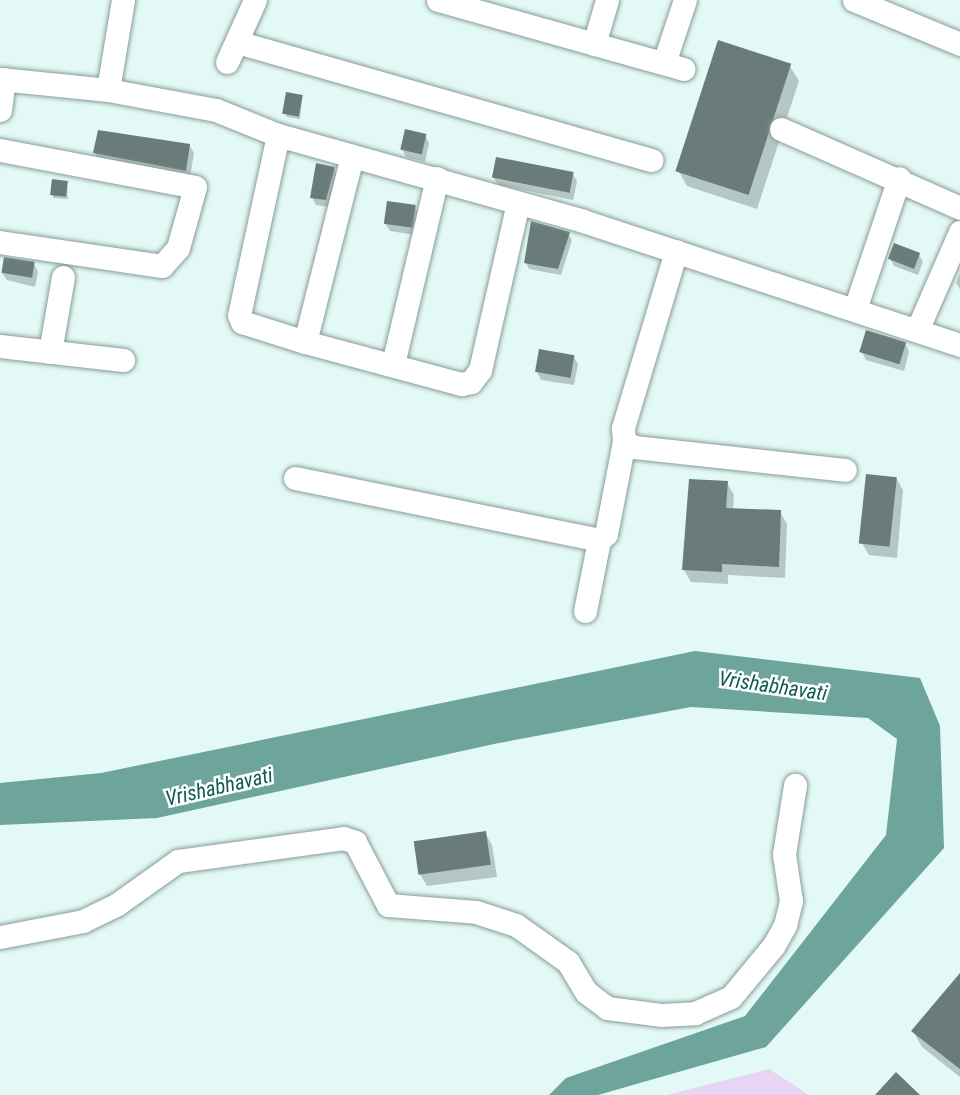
<!DOCTYPE html>
<html>
<head>
<meta charset="utf-8">
<style>
  body { margin:0 }
  #map { position:relative; width:960px; height:1095px; overflow:hidden; background:#e3f9f5; font-family:"Roboto Condensed",sans-serif }
  div>[style] { position:absolute }
  .green>* { inset:0; background:#e8d5f3 }
  .water>* { inset:0; background:#6da49b }
  .shadow>* { inset:0; background:#0003 }
  .building>* { inset:0; background:#697c79; transform-origin:0 0 }
  .roads { filter:drop-shadow(0 0 2px #889c98) drop-shadow(0 0 2px #889c98) }
  .minor>* { height:23px; margin:-11.5px; padding:0 11.5px; transform-origin:11.5px; border-radius:11.5px; background:#fff }
  span { translate:-50% -50%; white-space:nowrap; text-align:center; line-height:1.15; -webkit-text-stroke:5px #fff; paint-order:stroke }
  .water-label { font-size:21px; color:#105d54; font-style:italic }
</style>
</head>
<body>
<div id="map">
  <div class="green">
    <div style="clip-path:polygon(769px 1069px,809px 1095px,667px 1095px)"></div>
  </div>
  <div class="water">
    <div style="clip-path:polygon(695px 651px,920px 678px,940px 726px,944px 848px,766px 1047px,598px 1095px,549px 1095px,566px 1078px,745px 1016px,886px 835px,897px 739px,868px 718px,691px 707px,494px 744px,157px 818px,0 825px,0 783px,101px 773px)"></div>
  </div>
  <div class="shadow">
    <div style="clip-path:polygon(789px 65px,799px 81px,757px 209px,687px 186px,678px 170px)"></div>
    <div style="clip-path:polygon(302px 96px,300px 119px,287px 117px,285px 113px)"></div>
    <div style="clip-path:polygon(425px 135px,429px 143px,425px 162px,406px 157px,402px 149px)"></div>
    <div style="clip-path:polygon(189px 145px,194px 153px,190px 178px,99px 161px,95px 153px)"></div>
    <div style="clip-path:polygon(334px 168px,338px 176px,330px 207px,316px 205px,312px 197px)"></div>
    <div style="clip-path:polygon(573px 174px,577px 182px,573px 200px,498px 185px,493px 177px)"></div>
    <div style="clip-path:polygon(67px 182px,68px 199px,54px 198px,52px 195px)"></div>
    <div style="clip-path:polygon(415px 207px,419px 215px,415px 235px,390px 231px,385px 223px)"></div>
    <div style="clip-path:polygon(568px 233px,572px 240px,561px 275px,529px 269px,526px 263px)"></div>
    <div style="clip-path:polygon(919px 255px,923px 262px,918px 275px,894px 266px,890px 258px)"></div>
    <div style="clip-path:polygon(34px 264px,38px 272px,35px 287px,7px 280px,2px 273px)"></div>
    <div style="clip-path:polygon(960px 273px,960px 289px,956px 283px)"></div>
    <div style="clip-path:polygon(905px 344px,909px 351px,904px 371px,866px 360px,862px 352px)"></div>
    <div style="clip-path:polygon(573px 356px,578px 364px,574px 385px,541px 380px,537px 372px)"></div>
    <div style="clip-path:polygon(896px 478px,903px 490px,897px 558px,869px 555px,862px 543px)"></div>
    <div style="clip-path:polygon(727px 483px,734px 495px,733px 510px,780px 512px,787px 524px,785px 578px,728px 575px,728px 584px,691px 582px,684px 570px)"></div>
    <div style="clip-path:polygon(485px 833px,492px 845px,497px 877px,427px 886px,420px 874px)"></div>
    <div style="clip-path:polygon(960px 976px,960px 1077px,922px 1047px,913px 1031px)"></div>
  </div>
  <div class="building">
    <div style="left:718px;top:40px;width:77px;height:138px;rotate:18deg"></div>
    <div style="left:286px;top:92px;width:17px;height:22px;rotate:10deg"></div>
    <div style="left:405px;top:129px;width:22px;height:21px;rotate:13deg"></div>
    <div style="clip-path:polygon(98px 130px,190px 144px,186px 171px,93px 153px)"></div>
    <div style="left:496px;top:157px;width:79px;height:21px;rotate:11deg"></div>
    <div style="clip-path:polygon(316px 163px,335px 167px,326px 200px,310px 198px)"></div>
    <div style="left:52px;top:179px;width:16px;height:16px;rotate:7deg"></div>
    <div style="left:387px;top:201px;width:29px;height:23px;rotate:8deg"></div>
    <div style="clip-path:polygon(531px 221px,570px 232px,558px 269px,524px 263px)"></div>
    <div style="left:894px;top:243px;width:28px;height:17px;rotate:21deg"></div>
    <div style="left:4px;top:257px;width:31px;height:16px;rotate:9deg"></div>
    <div style="left:866px;top:330px;width:42px;height:23px;rotate:17deg"></div>
    <div style="left:539px;top:349px;width:36px;height:23px;rotate:10deg"></div>
    <div style="left:866px;top:474px;width:31px;height:70px;rotate:6deg"></div>
    <div style="clip-path:polygon(689px 479px,728px 481px,726px 508px,781px 510px,779px 567px,722px 564px,722px 572px,682px 570px)"></div>
    <div style="left:486px;top:831px;width:34px;height:73px;rotate:82deg"></div>
    <div style="clip-path:polygon(960px 973px,960px 1069px,911px 1031px)"></div>
    <div style="clip-path:polygon(896px 1072px,920px 1095px,875px 1095px)"></div>
  </div>
  <div class="roads">
    <div class="minor">
      <div style="left:123px;top:0;width:91px;rotate:99.5deg"></div>
      <div style="left:108px;top:90px;width:110px;rotate:10.5deg"></div>
      <div style="left:216px;top:110px;width:67px;rotate:22deg"></div>
      <div style="left:278px;top:135px;width:317px;rotate:15.7deg"></div>
      <div style="left:583px;top:221px;width:397px;rotate:18.2deg"></div>
      <div style="left:438px;top:0;width:255px;rotate:15.7deg"></div>
      <div style="left:854px;top:0;width:115px;rotate:22.5deg"></div>
      <div style="left:237px;top:42px;width:431px;rotate:15.9deg"></div>
      <div style="left:594px;top:44px;width:46px;rotate:-73.5deg"></div>
      <div style="left:227px;top:62px;width:68px;rotate:-65.7deg"></div>
      <div style="left:664px;top:63px;width:66px;rotate:-71.6deg"></div>
      <div style="left:0;top:79px;width:109px;rotate:5.8deg"></div>
      <div style="left:0;top:110px;width:31px;rotate:-83deg"></div>
      <div style="left:781px;top:129px;width:196px;rotate:23.8deg"></div>
      <div style="left:278px;top:135px;width:184px;rotate:102.2deg"></div>
      <div style="left:239px;top:315px;width:8px;rotate:67deg"></div>
      <div style="left:242px;top:322px;width:66px;rotate:17.6deg"></div>
      <div style="left:305px;top:342px;width:162px;rotate:15.1deg"></div>
      <div style="left:461px;top:384px;width:10px;rotate:-11deg"></div>
      <div style="left:471px;top:382px;width:15px;rotate:-53deg"></div>
      <div style="left:480px;top:370px;width:171px;rotate:-77.2deg"></div>
      <div style="left:0;top:150px;width:198px;rotate:10.7deg"></div>
      <div style="left:195px;top:187px;width:63px;rotate:105.6deg"></div>
      <div style="left:178px;top:248px;width:24px;rotate:132deg"></div>
      <div style="left:162px;top:266px;width:164px;rotate:-171.6deg"></div>
      <div style="left:676px;top:251px;width:185px;rotate:106.7deg"></div>
      <div style="left:623px;top:428px;width:13px;rotate:86deg"></div>
      <div style="left:624px;top:441px;width:12px;rotate:31deg"></div>
      <div style="left:634px;top:447px;width:212px;rotate:6.2deg"></div>
      <div style="left:855px;top:309px;width:138px;rotate:-71.4deg"></div>
      <div style="left:918px;top:328px;width:105px;rotate:-66.4deg"></div>
      <div style="left:305px;top:342px;width:192px;rotate:-75.8deg"></div>
      <div style="left:0;top:346px;width:124px;rotate:6.5deg"></div>
      <div style="left:50px;top:352px;width:76px;rotate:-80.2deg"></div>
      <div style="left:393px;top:364px;width:191px;rotate:-76.7deg"></div>
      <div style="left:295px;top:478px;width:310px;rotate:11.5deg"></div>
      <div style="left:599px;top:540px;width:9px;rotate:-41deg"></div>
      <div style="left:606px;top:534px;width:95px;rotate:-79deg"></div>
      <div style="left:585px;top:611px;width:72px;rotate:-78.8deg"></div>
      <div style="left:0;top:937px;width:85px;rotate:-10.9deg"></div>
      <div style="left:83px;top:921px;width:37px;rotate:-26deg"></div>
      <div style="left:116px;top:905px;width:76px;rotate:-35.4deg"></div>
      <div style="left:178px;top:861px;width:167px;rotate:-7.9deg"></div>
      <div style="left:343px;top:838px;width:13px;rotate:18deg"></div>
      <div style="left:355px;top:842px;width:71px;rotate:62.4deg"></div>
      <div style="left:388px;top:905px;width:88px;rotate:4.5deg"></div>
      <div style="left:476px;top:912px;width:42px;rotate:18deg"></div>
      <div style="left:516px;top:925px;width:64px;rotate:35.4deg"></div>
      <div style="left:568px;top:962px;width:35px;rotate:59deg"></div>
      <div style="left:586px;top:992px;width:26px;rotate:37deg"></div>
      <div style="left:607px;top:1008px;width:54px;rotate:7.4deg"></div>
      <div style="left:661px;top:1015px;width:34px;rotate:-3deg"></div>
      <div style="left:695px;top:1013px;width:39px;rotate:-24deg"></div>
      <div style="left:731px;top:997px;width:67px;rotate:-50.4deg"></div>
      <div style="left:774px;top:945px;width:23px;rotate:-61deg"></div>
      <div style="left:785px;top:925px;width:25px;rotate:-76deg"></div>
      <div style="left:791px;top:901px;width:48px;rotate:-98.5deg"></div>
      <div style="left:784px;top:854px;width:70px;rotate:-80.9deg"></div>
    </div>
  </div>
  <div class="water-label">
    <span style="left:773px;top:686px;rotate:8deg">Vrishabhavati</span>
    <span style="left:219px;top:787px;rotate:-13deg">Vrishabhavati</span>
  </div>
</div>
</body>
</html>
